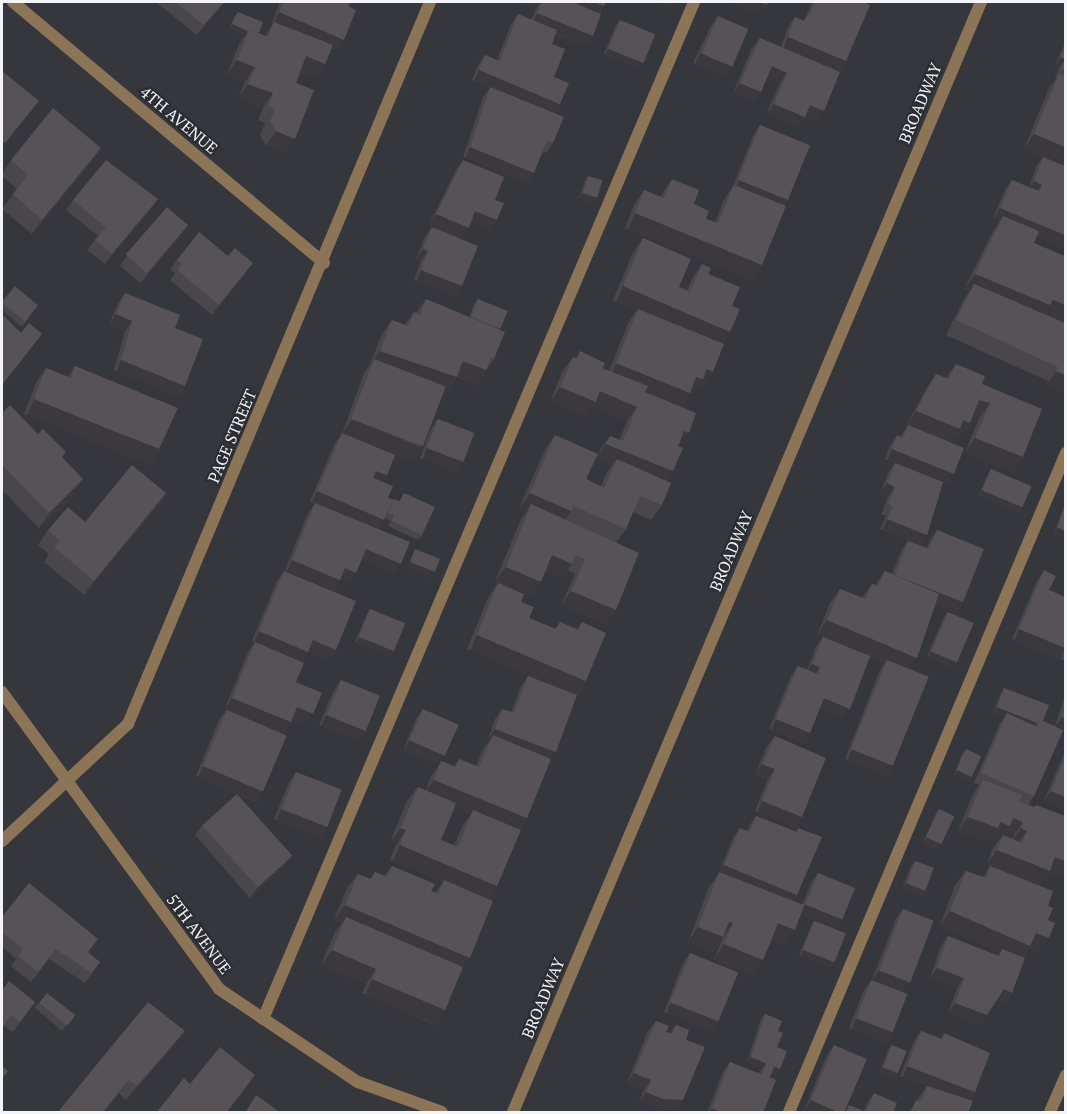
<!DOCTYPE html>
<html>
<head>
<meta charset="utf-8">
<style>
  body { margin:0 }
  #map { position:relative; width:1067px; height:1114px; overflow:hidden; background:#35373c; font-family:"PT Serif",serif }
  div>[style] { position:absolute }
  .lane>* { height:12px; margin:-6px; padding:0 6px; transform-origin:6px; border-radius:6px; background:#8b7556 }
  .street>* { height:12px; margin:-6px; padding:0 6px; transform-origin:6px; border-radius:6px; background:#8b7556 }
  .wall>* { inset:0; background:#4a474a }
  .shaded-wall>* { inset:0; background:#3c393c; transform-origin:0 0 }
  .building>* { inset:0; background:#565256; transform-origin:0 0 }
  span { translate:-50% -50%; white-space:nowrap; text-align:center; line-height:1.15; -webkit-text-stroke:4.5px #2b2d32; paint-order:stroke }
  .street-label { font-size:16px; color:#f2f4f7 }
  .frame { position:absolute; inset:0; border:3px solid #f2f4f7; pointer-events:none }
</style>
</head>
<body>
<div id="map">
  <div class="lane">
    <div style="left:263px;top:1019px;width:1105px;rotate:-67.03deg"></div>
    <div style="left:789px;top:1112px;width:715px;rotate:-67.2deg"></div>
  </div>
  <div class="street">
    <div style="left:13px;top:2px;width:406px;rotate:40deg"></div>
    <div style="left:2px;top:692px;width:368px;rotate:53.8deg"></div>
    <div style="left:219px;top:989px;width:167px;rotate:33.8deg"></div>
    <div style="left:358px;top:1082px;width:89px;rotate:19.7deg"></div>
    <div style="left:2px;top:841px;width:172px;rotate:-42.9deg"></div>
    <div style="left:128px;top:724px;width:783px;rotate:-67.3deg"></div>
    <div style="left:513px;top:1112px;width:1205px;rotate:-67.14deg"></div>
    <div style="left:1050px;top:1112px;width:40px;rotate:-66.6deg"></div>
  </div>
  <div class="wall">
    <div style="clip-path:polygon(156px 2px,225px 2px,197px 35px)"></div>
    <div style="clip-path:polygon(280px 2px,350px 2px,348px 6px,344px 40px,336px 50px,332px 48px,325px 64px,315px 78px,300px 72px,296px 83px,285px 153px,266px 146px,260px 135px,265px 123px,258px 120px,263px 108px,238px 98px,245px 82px,227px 74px,239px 44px,245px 36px,229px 29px,234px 17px,238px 12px,259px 33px,265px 36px,273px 23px,272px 22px)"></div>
    <div style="clip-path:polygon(522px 2px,606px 2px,599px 14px,593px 36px,586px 46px,555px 34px,552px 44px,554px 77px,560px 104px,554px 113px,553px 143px,546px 153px,543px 152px,527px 183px,463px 157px,483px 97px,490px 88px,472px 80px,478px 65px,485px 55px,497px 60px,511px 24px,518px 14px,531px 20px,536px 9px,521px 3px)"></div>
    <div style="clip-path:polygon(812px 2px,863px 2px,846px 61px,839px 71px,781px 47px,788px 27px,795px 17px,804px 21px)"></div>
    <div style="clip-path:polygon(718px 16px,726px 77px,693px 63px,711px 26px)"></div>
    <div style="clip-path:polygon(620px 20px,643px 63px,640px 68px,604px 54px,616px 25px)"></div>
    <div style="clip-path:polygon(760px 38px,824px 111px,817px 121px,806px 116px,798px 127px,766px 114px,780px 83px,767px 77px,761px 92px,754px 102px,733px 93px,752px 48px)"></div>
    <div style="clip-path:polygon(1065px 43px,1065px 166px,1024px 149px,1049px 88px,1056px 79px,1055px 78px,1059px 69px,1054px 67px)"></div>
    <div style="clip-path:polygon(760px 125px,783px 206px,762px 265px,752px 280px,625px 228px,634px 205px,644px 190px,660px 197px,672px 179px,706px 219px,715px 222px,724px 200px,733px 186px,753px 136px)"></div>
    <div style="clip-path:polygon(1043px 157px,1065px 166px,1065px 248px,1037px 236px,1034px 243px,1063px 393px,1046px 386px,1048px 381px,946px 335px,964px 299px,970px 291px,964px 289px,993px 231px,1000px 221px,993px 218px,1005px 190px,1012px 180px,1029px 187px,1036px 167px)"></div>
    <div style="clip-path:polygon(11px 160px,91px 163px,32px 234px,2px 209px,17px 189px,2px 176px,2px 174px)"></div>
    <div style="clip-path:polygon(463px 160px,495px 200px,490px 230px,471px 222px,462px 238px,429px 225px,456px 170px)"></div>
    <div style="clip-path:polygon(588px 176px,596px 198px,592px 203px,579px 198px,585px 181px)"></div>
    <div style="clip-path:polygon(158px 199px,151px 209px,105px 264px,87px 250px,98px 236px,66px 210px,73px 200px)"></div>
    <div style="clip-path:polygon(432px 227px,462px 286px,455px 296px,414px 280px,421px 261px,416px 259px,425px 237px)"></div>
    <div style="clip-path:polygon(181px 235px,141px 283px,120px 266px,127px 256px)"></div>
    <div style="clip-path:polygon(643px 238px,679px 287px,687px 290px,692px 279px,702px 264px,732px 306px,730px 332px,722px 343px,713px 372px,703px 386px,699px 385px,693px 394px,690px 393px,680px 407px,679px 446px,667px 481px,662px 505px,651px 520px,633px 512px,626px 529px,616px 543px,606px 624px,561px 605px,575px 574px,567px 570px,562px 578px,546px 571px,531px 596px,495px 581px,521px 519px,527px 511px,519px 508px,545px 450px,555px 435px,586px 479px,601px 486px,606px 474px,612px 465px,596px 458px,600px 450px,610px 436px,619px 440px,627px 421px,592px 407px,586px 416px,550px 402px,562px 372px,573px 357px,576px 358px,580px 351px,603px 369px,609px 371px,628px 323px,637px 310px,613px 300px,633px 253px)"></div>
    <div style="clip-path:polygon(177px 260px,246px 273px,212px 315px,170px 280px,175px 273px,170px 270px)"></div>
    <div style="clip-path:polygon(125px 293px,185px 386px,178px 396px,114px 370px,125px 331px,109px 325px,118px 303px)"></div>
    <div style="clip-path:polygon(426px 299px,469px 317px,474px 304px,478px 299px,500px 330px,494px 359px,476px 385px,457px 377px,447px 392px,444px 391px,413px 462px,395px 455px,387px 475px,382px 482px,388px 498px,399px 501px,404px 493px,422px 535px,418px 540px,388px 526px,391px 521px,385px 518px,378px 529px,394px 574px,361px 560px,349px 583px,340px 579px,333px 590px,285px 570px,308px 513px,315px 504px,310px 501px,335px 443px,342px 434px,364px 373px,370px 364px,382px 334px,392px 320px,405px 325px,414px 312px,416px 313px)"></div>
    <div style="clip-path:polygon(2px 303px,38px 305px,22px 327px,2px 310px)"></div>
    <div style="clip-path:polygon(956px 364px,982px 384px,1012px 472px,965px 453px,979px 418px,973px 416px,970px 423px,960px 437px,955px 436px,950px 442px,947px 484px,943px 483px,927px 535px,920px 545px,880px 529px,886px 516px,881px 514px,888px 497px,880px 493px,888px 473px,895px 463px,942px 482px,885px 459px,890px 445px,897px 435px,900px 437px,908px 426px,906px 426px,926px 389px,936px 374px,946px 378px)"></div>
    <div style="clip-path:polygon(75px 366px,149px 464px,24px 414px,36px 383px,46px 368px,68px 377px)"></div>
    <div style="clip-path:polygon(2px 413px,62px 458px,83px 479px,73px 494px,39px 528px,2px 490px)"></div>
    <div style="clip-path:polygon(438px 419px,456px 472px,420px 458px,431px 429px)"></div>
    <div style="clip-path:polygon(991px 469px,1020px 513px,979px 495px,988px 474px)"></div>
    <div style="clip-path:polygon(166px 493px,156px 508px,84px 595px,44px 562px,49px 554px,38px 545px,48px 530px,85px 522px)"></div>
    <div style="clip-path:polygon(1065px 504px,1065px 537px,1054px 533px)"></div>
    <div style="clip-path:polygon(937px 530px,963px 602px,956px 613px,935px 604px,909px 669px,887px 776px,845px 759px,880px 670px,885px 663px,870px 657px,850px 709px,842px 719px,819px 709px,810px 733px,803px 743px,769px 729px,791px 676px,798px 666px,807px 670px,816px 647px,823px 637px,817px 635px,830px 603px,840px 589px,862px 598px,872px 584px,875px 585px,885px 571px,892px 574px,901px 551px,908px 541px,927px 548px,930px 540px)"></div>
    <div style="clip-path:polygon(1044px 570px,1049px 590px,1065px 597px,1065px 661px,1012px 639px,1037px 581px)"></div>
    <div style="clip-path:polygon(284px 571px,336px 650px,329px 660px,308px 651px,301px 662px,296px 682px,306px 724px,292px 718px,291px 722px,284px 733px,225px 708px,248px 652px,255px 642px,252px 641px,277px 581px)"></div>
    <div style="clip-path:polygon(evenodd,498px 583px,521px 602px,529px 618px,555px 629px,560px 622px,577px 629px,582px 622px,586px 681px,576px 695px,527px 818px,519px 830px,497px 886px,488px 899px,463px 967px,445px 1010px,435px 1025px,362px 993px,366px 984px,321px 965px,335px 932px,342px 923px,334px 920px,347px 888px,358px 874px,370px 879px,375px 872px,384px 876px,392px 866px,431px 891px,435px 893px,443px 882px,390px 860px,396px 845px,390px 842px,407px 801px,418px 787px,426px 790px,431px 776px,439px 765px,403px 750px,416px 719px,423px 709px,447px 755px,442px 761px,454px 767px,459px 759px,476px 766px,483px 749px,490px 740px,488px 739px,495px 719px,502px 709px,511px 712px,521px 686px,528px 676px,566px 691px,467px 649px,488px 598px,498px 583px,455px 807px,471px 814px,463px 825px,454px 845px,441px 840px,455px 807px)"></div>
    <div style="clip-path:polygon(370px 609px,394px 651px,390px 656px,355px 642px,367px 614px)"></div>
    <div style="clip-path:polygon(948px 612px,953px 667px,927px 656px,944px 617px)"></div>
    <div style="clip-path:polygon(341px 680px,366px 731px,359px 741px,319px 725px,334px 690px)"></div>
    <div style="clip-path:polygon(evenodd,1004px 688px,1043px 721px,1055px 726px,1065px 695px,1065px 732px,1063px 731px,1034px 796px,1028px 805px,1034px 807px,1036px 805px,1065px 816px,1065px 868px,1059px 877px,1049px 873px,1040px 885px,987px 864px,992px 850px,999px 840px,991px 837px,988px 842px,958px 831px,973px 794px,979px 785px,974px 783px,1000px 723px,1005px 717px,993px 712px,1001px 693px,1004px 688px,1005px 834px,1013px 837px,1012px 839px,1003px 836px,1005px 834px)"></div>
    <div style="clip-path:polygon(227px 710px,263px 791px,256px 802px,196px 776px,219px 720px)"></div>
    <div style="clip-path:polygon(775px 736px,795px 827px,755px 811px,768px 779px,755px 774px,767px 746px)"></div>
    <div style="clip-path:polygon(966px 749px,972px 776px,969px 781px,954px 775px,962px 754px)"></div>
    <div style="clip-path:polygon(1065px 751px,1065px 810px,1044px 801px)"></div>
    <div style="clip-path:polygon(296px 772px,327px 827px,320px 837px,274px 819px,289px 782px)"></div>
    <div style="clip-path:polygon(939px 809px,938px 850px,923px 843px,935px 815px)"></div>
    <div style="clip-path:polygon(756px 816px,795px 832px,798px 828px,797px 895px,793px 901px,802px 905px,811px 883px,818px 873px,842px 919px,835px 929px,831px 967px,799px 955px,811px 926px,814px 921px,822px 924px,801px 915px,785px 944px,772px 939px,763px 960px,753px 975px,714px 959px,723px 938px,713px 952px,688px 942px,709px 887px,718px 875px,733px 838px,740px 828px,747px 831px,749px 826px)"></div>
    <div style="clip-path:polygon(202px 825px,285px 866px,250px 898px,195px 835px)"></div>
    <div style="clip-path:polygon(915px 861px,925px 891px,921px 896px,902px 889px,911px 866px)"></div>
    <div style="clip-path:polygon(990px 866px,1048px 906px,1048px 920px,1039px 952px,1029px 948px,1023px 957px,1012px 993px,1005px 1003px,997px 1000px,980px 1025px,948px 1013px,957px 988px,930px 978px,941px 946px,948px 936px,998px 956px,1000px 952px,940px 926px,955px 885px,966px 871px,983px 877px)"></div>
    <div style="clip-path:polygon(903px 909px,909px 982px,902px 992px,885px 1042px,849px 1028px,864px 990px,872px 980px,896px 919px)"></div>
    <div style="clip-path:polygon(2px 917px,88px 952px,93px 972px,85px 983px,49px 959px,31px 982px,11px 966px,16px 959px,2px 947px)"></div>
    <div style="clip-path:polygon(690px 953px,718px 1021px,711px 1031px,664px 1012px,683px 963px)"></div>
    <div style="clip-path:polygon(2px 990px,35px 1002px,13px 1032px,4px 1026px)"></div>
    <div style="clip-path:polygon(38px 1003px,71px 1020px,62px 1031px,35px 1008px)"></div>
    <div style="clip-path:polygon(765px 1014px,778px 1031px,777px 1047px,780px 1069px,776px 1074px,772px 1072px,770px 1077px,763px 1113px,707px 1113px,723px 1072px,730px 1062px,759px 1073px,763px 1068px,747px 1062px,761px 1019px)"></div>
    <div style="clip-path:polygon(656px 1021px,666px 1032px,670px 1033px,676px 1025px,686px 1040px,683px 1100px,676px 1110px,656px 1109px,639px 1102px,644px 1090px,627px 1083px,648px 1031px)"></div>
    <div style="clip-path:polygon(921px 1031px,941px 1039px,944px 1033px,970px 1100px,968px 1113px,908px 1113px,927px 1086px,900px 1076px,914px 1041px)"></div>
    <div style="clip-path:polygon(834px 1045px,845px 1112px,849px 1105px,864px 1111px,867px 1103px,874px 1093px,893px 1113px,809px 1113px,804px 1110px,827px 1055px)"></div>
    <div style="clip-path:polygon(892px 1045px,899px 1073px,895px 1078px,880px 1072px,888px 1050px)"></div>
    <div style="clip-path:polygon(174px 1046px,126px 1100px,119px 1094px,104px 1113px,57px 1113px)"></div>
  </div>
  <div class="shaded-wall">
    <div style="clip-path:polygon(224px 2px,225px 2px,197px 35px,204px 25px)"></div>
    <div style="clip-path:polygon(522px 2px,541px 2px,536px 9px,521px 3px)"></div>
    <div style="clip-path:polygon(577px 2px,593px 2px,604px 6px,597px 16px,573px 6px)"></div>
    <div style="clip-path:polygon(655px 2px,671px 2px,675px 3px,671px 8px)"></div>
    <div style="clip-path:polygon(727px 2px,758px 2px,767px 5px,760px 15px)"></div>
    <div style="left:279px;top:12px;width:71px;height:12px;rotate:23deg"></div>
    <div style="left:537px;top:13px;width:61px;height:12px;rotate:22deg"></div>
    <div style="left:232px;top:24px;width:17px;height:6px;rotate:24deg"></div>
    <div style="left:788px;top:37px;width:63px;height:12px;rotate:22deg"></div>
    <div style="left:608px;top:49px;width:38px;height:6px;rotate:22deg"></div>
    <div style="left:700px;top:53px;width:36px;height:12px;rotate:23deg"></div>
    <div style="clip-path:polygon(306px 56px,325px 64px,315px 78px,296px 71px)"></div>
    <div style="clip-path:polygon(1061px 57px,1065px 59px,1059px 69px,1054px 67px)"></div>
    <div style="clip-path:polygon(237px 60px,255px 67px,245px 82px,227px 74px)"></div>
    <div style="clip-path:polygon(772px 66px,787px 73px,780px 83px,765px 76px)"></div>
    <div style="left:479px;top:70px;width:88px;height:12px;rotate:23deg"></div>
    <div style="clip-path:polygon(740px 83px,761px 92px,754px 102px,733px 93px)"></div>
    <div style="clip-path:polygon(248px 84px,273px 93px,263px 108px,238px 98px)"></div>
    <div style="clip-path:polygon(39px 101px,32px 111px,2px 149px,5px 143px)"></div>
    <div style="clip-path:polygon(774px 104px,805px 117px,798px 127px,766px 114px)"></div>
    <div style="clip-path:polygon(810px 105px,824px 111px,817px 121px,803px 115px)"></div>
    <div style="clip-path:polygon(276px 131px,295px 139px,285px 153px,266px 146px)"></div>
    <div style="clip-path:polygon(1034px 134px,1065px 147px,1065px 166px,1024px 149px)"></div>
    <div style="left:470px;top:147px;width:69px;height:12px;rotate:22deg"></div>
    <div style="clip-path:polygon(101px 148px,91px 163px,32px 234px,42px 220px)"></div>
    <div style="left:739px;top:180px;width:53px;height:12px;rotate:21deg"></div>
    <div style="clip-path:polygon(1034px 181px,1042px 185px,1035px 195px,1027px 191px)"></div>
    <div style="clip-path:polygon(582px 193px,596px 198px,592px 203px,579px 198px)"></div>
    <div style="clip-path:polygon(158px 199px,151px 209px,105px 264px,112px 254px)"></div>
    <div style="clip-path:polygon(1000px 208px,1065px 235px,1065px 248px,1001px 221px,1003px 216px,1000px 221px,993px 218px)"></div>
    <div style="clip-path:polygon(475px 211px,497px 220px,490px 230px,468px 221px)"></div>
    <div style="left:635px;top:213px;width:137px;height:18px;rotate:22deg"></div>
    <div style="clip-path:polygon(436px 214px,469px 228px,462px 238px,429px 225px)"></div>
    <div style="clip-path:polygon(188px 225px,181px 235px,141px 283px,148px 273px)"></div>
    <div style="clip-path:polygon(423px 249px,428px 251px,421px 261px,416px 259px)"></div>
    <div style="clip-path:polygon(253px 263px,246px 273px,212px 315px,219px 305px)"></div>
    <div style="left:421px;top:270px;width:44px;height:12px;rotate:21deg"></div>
    <div style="clip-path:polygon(975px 274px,1053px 300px,1065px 305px,1065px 324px,974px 284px,970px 291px,964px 289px)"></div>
    <div style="left:623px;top:286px;width:116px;height:17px;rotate:23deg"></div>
    <div style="clip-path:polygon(116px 314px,132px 321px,125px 331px,109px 325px)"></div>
    <div style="clip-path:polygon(42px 334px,32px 348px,2px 386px,2px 385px)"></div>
    <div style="clip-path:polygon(380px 351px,457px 377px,447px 392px,371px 366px,373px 360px)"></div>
    <div style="left:121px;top:360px;width:69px;height:12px;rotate:22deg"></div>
    <div style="clip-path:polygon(463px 361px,486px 370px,476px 385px,453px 375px)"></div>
    <div style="left:616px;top:363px;width:80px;height:17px;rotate:22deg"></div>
    <div style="clip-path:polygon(707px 369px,713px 372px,703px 386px,699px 385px,693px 394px,686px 391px,696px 377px)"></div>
    <div style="clip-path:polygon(1056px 371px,1065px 375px,1065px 389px,1063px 393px,1046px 386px)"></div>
    <div style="clip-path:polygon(560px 387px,600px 391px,637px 407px,627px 421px,592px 407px,586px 416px,550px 402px)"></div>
    <div style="left:34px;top:399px;width:135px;height:18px;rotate:22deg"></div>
    <div style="clip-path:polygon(979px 400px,990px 403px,979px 418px,969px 414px)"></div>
    <div style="clip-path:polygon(916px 411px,963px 420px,970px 423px,960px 437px,955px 436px,949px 443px,906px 426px)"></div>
    <div style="clip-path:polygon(352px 419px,423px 448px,413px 462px,342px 434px)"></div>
    <div style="clip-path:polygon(684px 431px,689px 433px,678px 447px,674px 446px)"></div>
    <div style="clip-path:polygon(975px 438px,1023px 457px,1012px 472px,965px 453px)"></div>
    <div style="clip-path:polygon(606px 444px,673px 471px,663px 486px,617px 459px,612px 465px,596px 458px)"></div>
    <div style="left:427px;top:448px;width:39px;height:12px;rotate:21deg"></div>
    <div style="left:892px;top:449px;width:67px;height:12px;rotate:22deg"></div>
    <div style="clip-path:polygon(376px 471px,387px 475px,380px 485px,369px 481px)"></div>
    <div style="clip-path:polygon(83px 479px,73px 494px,39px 528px,49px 513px)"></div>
    <div style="clip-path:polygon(887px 483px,895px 487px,888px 497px,880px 493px)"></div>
    <div style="clip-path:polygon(982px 490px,1024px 507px,1020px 513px,979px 495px)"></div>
    <div style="left:317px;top:491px;width:73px;height:12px;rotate:23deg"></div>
    <div style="clip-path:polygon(166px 493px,156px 508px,84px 595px,94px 581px)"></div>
    <div style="clip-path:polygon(530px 493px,571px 511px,561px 526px,531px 504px,527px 511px,519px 508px)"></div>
    <div style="left:887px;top:519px;width:43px;height:12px;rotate:22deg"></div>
    <div style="clip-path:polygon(1057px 527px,1065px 531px,1065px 537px,1054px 533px)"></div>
    <div style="left:366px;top:549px;width:38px;height:12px;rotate:23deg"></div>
    <div style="clip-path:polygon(552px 555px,572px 564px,562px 578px,542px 570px)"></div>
    <div style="left:292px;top:560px;width:52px;height:12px;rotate:23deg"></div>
    <div style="left:409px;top:562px;width:27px;height:6px;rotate:24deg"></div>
    <div style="clip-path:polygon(506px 567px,541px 582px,531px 596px,495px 581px)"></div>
    <div style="clip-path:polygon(345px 568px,356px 573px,349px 583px,338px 578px)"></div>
    <div style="left:895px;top:575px;width:73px;height:12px;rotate:22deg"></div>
    <div style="clip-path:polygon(571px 591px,616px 610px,606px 624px,561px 605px)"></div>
    <div style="clip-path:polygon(827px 620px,917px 658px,907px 672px,887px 660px,885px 663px,817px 635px)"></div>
    <div style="left:1019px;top:629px;width:50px;height:12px;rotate:22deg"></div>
    <div style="left:259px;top:631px;width:53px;height:12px;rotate:23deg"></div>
    <div style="left:477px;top:635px;width:118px;height:17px;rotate:23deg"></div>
    <div style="left:359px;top:637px;width:38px;height:6px;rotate:22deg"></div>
    <div style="clip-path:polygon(313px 640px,336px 650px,329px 660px,306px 650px)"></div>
    <div style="left:931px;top:651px;width:28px;height:6px;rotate:23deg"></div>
    <div style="clip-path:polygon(812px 664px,820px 667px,813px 677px,805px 674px)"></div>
    <div style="clip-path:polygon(232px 698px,291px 722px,284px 733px,225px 708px)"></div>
    <div style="clip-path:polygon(824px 698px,850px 709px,842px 719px,817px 708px)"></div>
    <div style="clip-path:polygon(297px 707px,313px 714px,306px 724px,290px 717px)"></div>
    <div style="clip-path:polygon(997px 707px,1037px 723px,1034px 728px,1007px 713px,1005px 717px,993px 712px)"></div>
    <div style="left:326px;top:715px;width:43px;height:12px;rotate:22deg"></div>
    <div style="clip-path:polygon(1062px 717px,1065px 719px,1065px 732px,1055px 727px)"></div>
    <div style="left:776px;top:719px;width:37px;height:12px;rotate:22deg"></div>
    <div style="clip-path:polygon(495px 729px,556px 752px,549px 762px,493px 735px,490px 740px,488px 739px)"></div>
    <div style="clip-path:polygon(410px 740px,447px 755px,439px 765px,403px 750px)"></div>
    <div style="left:852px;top:749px;width:45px;height:12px;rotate:22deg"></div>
    <div style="clip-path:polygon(762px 764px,775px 769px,768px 779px,755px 774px)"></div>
    <div style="left:203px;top:766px;width:65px;height:12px;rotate:23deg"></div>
    <div style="left:957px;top:770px;width:16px;height:6px;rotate:22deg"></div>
    <div style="clip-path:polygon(434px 780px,527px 818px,517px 832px,473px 810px,471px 814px,424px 794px)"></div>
    <div style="clip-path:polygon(1051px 791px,1065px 797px,1065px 810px,1044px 801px)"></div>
    <div style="left:762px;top:801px;width:43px;height:12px;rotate:22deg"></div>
    <div style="left:281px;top:809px;width:49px;height:12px;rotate:21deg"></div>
    <div style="clip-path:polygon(968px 817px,1000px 822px,1013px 818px,1023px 822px,1013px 837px,1005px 834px,999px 840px,991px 837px,988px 842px,958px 831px)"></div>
    <div style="clip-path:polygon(401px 828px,406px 830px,396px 845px,390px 842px)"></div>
    <div style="clip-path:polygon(1021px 828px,1027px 831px,1017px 845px,1011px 843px)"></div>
    <div style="clip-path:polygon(927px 838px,942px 844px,938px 850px,923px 843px)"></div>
    <div style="left:400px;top:845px;width:105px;height:18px;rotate:23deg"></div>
    <div style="clip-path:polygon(997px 850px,1055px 857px,1065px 861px,1065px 868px,1059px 877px,1049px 873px,1040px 885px,987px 864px)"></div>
    <div style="clip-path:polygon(292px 856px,285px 866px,250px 898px,257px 888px)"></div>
    <div style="clip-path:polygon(724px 865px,797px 895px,790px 905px,719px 872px,717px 875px)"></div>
    <div style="clip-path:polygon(906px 883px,925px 891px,921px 896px,902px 889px)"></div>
    <div style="left:805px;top:904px;width:40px;height:12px;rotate:22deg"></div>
    <div style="clip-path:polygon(345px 905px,470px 958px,459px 972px,346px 917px,342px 923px,334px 920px)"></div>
    <div style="clip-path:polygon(950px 911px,1036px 933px,1049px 938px,1039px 952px,1029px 948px,1020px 961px,1002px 949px,1000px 952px,940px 926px)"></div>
    <div style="clip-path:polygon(729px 922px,733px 923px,713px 952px,688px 942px,698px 927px)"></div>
    <div style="clip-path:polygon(778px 923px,795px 930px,785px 944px,768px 937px)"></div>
    <div style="clip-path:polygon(724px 944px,763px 960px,753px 975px,714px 959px)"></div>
    <div style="clip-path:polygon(332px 950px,376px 969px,366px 984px,321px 965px)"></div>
    <div style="left:803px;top:950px;width:34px;height:6px;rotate:21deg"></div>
    <div style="clip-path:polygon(937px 968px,964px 978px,957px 988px,930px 978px)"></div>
    <div style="clip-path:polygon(879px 970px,909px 982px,902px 992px,872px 980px)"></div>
    <div style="left:372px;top:979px;width:79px;height:17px;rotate:23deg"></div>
    <div style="clip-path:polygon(1004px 989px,1012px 993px,1005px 1003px,997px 999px)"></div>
    <div style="left:671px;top:1002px;width:51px;height:12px;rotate:22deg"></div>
    <div style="clip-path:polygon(955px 1003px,987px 1015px,980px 1025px,948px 1013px)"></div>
    <div style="left:856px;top:1018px;width:39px;height:12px;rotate:21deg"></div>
    <div style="clip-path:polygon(185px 1031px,174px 1046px,126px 1100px,137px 1086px)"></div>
    <div style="clip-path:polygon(751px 1057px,780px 1069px,776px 1074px,764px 1069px,766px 1063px,763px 1068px,747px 1062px)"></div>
    <div style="left:907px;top:1066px;width:73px;height:12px;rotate:21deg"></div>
    <div style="clip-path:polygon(883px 1067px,899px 1073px,895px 1078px,880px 1072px)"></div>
    <div style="clip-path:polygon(634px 1073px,651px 1080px,644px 1090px,627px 1083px)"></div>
    <div style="clip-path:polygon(255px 1075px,245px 1090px,227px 1113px,225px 1113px)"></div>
    <div style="clip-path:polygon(129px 1080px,119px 1094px,104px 1113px,102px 1113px)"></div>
    <div style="clip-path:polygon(646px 1092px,683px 1100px,676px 1110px,656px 1109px,639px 1102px)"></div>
    <div style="clip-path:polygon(811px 1100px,840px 1113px,809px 1113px,804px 1110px)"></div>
    <div style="clip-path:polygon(712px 1108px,722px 1113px,709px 1113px)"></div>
  </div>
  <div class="building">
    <div style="clip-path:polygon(175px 2px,224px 2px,204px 25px)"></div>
    <div style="clip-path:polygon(283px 2px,350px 2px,348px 6px,356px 10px,344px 40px,279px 12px)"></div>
    <div style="clip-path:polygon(542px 2px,578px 2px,577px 4px,601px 14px,593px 36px,537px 13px)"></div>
    <div style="clip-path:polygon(593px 2px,606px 2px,604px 6px)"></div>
    <div style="clip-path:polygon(758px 2px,768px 2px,767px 5px)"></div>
    <div style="clip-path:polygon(815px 2px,863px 2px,870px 5px,846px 61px,788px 37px,795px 17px,804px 21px,811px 11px)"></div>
    <div style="clip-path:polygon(238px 12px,263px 22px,259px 33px,249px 30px,249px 31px,232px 24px)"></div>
    <div style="clip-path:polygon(518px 14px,557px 30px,552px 44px,565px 49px,554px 77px,569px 83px,560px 104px,479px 70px,485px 55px,500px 61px)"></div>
    <div style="left:718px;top:16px;width:33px;height:41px;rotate:23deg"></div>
    <div style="left:620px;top:20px;width:38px;height:31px;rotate:22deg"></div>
    <div style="clip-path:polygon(274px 22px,333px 45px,325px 64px,306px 56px,296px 83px,314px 90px,295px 139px,276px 131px,270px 121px,275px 109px,268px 106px,273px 93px,248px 84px,255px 67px,237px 60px,249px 30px,268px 37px)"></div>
    <div style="clip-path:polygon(760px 38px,840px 72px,824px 111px,810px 105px,805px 117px,774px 104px,787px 73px,772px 66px,761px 92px,740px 83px)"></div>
    <div style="clip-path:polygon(1065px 47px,1065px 59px,1061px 57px)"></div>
    <div style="clip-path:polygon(1065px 59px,1065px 70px,1062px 68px)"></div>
    <div style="clip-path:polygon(2px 71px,39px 101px,5px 143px,2px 141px)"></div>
    <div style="clip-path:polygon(1059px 74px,1065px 76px,1065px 147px,1034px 134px)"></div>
    <div style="clip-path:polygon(490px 87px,564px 117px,553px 143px,547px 140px,534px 173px,470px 147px)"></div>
    <div style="clip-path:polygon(53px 108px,101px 148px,42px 220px,13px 194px,28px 175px,11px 160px)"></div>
    <div style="left:760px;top:125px;width:54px;height:59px;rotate:22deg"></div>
    <div style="clip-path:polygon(1043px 157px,1065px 166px,1065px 235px,1000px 208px,1012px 180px,1039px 191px,1042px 185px,1034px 181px)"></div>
    <div style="clip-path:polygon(106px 160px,158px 199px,112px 254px,95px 240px,106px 227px,73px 200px)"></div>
    <div style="clip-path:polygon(463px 160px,504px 177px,495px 200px,504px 203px,497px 220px,475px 211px,469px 228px,436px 214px)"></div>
    <div style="left:588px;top:176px;width:15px;height:18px;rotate:16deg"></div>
    <div style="clip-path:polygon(672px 179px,699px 190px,694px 204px,709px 211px,706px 219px,718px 223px,734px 185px,786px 206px,762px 265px,635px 213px,644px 190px,664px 198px)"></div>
    <div style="left:167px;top:207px;width:28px;height:63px;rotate:41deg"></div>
    <div style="clip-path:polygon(1003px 216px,1039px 231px,1034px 243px,1065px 256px,1065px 305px,1053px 300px,1050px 305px,975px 274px)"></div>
    <div style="clip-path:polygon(432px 227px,478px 246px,462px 286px,421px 270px,428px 251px,423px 249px)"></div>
    <div style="clip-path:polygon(199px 232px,228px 256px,235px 248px,253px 263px,219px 305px,177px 270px,182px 264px,177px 260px)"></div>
    <div style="clip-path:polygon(643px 238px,691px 259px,679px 287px,690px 292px,702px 264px,711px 268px,708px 274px,740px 287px,732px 306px,740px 309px,730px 332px,623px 286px)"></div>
    <div style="clip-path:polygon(974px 284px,1065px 323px,1065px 375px,1056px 371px,1058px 367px,956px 320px)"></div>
    <div style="left:15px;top:286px;width:30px;height:21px;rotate:40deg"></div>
    <div style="clip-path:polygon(125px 293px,180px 315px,175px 328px,203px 339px,185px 386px,121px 360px,132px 321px,116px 314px)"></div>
    <div style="clip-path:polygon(426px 299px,505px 332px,494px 359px,491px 357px,486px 370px,463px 361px,457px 377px,380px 351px,392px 320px,408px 326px,414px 312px,420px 315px)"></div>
    <div style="left:478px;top:299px;width:32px;height:19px;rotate:22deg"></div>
    <div style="clip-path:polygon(638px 309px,724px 344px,713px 372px,707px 369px,703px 379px,696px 377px,690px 393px,616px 363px)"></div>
    <div style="clip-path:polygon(2px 314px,21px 333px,29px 323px,42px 334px,2px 385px)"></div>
    <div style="clip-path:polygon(580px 351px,605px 363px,602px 369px,577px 359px)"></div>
    <div style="clip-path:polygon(573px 357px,648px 386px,645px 392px,696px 413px,689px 433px,684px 431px,678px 446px,683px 448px,673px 471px,606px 444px,610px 436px,623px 441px,637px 407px,600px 391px,596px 402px,560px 387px)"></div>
    <div style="left:374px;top:359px;width:77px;height:64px;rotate:21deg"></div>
    <div style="clip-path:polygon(956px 364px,985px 376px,982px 384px,1042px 409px,1023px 457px,975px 438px,990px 403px,979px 400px,970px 423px,963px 420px,960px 429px,916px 411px,936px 374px,949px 379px)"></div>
    <div style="clip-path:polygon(75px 366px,178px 408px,159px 449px,34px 399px,46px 368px,71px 378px)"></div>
    <div style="clip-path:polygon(10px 405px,38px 434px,43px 429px,66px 452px,62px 457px,83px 479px,49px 513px,2px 465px,2px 413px)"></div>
    <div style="left:438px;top:419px;width:39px;height:31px;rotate:21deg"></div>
    <div style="clip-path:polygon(908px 425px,964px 448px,954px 474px,892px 449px,897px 435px,903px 438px)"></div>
    <div style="clip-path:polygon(342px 433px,395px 455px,387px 475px,376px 471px,373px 478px,393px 486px,388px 498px,393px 500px,384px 520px,317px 491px)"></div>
    <div style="clip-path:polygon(555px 435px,598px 454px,586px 479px,604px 488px,617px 459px,671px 483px,662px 505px,640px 496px,626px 529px,574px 506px,571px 511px,530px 493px)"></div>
    <div style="clip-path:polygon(895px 463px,943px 482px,927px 535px,887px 519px,893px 506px,888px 504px,895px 487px,887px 483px)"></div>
    <div style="clip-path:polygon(132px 465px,166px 493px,94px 581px,54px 547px,60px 541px,48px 530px,68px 507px,85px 522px)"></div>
    <div style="left:991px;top:469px;width:44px;height:23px;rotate:23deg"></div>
    <div style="clip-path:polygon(404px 493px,435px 507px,422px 535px,392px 521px,394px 515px,388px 513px,394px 499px,400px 502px)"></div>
    <div style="clip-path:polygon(315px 503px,410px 542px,401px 564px,366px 549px,356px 573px,345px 568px,340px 580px,292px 560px)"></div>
    <div style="clip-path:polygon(531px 504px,639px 553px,616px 610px,571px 591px,585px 559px,575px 555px,572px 564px,552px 555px,541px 582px,506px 567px)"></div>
    <div style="clip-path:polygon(1065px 507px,1065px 531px,1057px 527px)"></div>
    <div style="clip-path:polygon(937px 530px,984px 549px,963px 602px,895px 575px,908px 541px,929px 549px)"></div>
    <div style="left:415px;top:549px;width:27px;height:14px;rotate:22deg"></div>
    <div style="clip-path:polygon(1044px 570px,1056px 576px,1049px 590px,1065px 597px,1065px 648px,1019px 629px)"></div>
    <div style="clip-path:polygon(284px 571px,356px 601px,336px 650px,313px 640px,308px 652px,259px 631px)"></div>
    <div style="clip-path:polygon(885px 571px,939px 594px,917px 658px,827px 620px,840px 589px,866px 599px,872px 584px,878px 586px)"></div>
    <div style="clip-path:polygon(498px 583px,524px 594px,521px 602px,534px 607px,529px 618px,556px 629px,560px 622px,578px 630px,582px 622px,606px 633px,586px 681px,477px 635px)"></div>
    <div style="left:370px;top:609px;width:38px;height:30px;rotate:22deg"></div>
    <div style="left:948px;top:612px;width:28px;height:43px;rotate:23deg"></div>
    <div style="clip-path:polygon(823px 637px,870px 656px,850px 709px,824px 698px,810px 733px,776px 719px,798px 666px,818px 674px,820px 667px,812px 664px)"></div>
    <div style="clip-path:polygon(255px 642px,304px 663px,296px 682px,322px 693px,313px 714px,297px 707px,291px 722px,232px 698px)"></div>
    <div style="left:887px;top:660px;width:45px;height:96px;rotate:22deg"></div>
    <div style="clip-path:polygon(528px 676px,577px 695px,556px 752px,495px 729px,502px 709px,514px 713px)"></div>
    <div style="left:341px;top:680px;width:42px;height:38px;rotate:22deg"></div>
    <div style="clip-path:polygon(1004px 688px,1049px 705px,1043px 721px,1040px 720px,1037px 723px,997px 707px)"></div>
    <div style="clip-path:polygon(1065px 706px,1065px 719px,1062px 717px)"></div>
    <div style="left:423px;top:709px;width:39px;height:34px;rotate:24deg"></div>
    <div style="left:227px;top:710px;width:65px;height:61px;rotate:23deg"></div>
    <div style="clip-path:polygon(1007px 713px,1037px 727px,1040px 720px,1063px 730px,1034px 796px,981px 773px)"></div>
    <div style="clip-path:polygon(493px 735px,551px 759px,527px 818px,434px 780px,441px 761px,456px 767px,459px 759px,479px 767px)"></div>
    <div style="clip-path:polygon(775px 736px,826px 758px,802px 817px,762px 801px,775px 769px,762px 764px)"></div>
    <div style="left:966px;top:749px;width:17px;height:23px;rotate:25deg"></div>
    <div style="clip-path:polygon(1065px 757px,1065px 797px,1051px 791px)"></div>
    <div style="left:296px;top:772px;width:49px;height:40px;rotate:21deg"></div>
    <div style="clip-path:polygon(983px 780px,1022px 795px,1019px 802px,1035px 807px,1036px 805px,1065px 816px,1065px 861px,1055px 857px,1050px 871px,997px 850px,1003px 835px,1022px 843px,1027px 831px,1021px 828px,1023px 822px,1013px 818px,1010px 826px,1000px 822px,998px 828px,968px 817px)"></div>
    <div style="clip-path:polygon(418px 787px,456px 803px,441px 840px,458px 847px,473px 810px,521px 830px,497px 886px,400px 845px,406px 830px,401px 828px)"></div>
    <div style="left:237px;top:794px;width:83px;height:47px;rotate:48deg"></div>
    <div style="left:939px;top:809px;width:17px;height:31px;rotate:25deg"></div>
    <div style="clip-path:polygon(756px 816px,797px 832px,798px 828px,822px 837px,797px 895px,724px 865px,740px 828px,749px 832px)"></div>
    <div style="left:915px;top:861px;width:20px;height:24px;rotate:20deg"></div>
    <div style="clip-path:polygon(392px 866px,435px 884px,431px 891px,438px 894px,444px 880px,493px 901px,470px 958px,345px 905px,358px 874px,371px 879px,375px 872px,387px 877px)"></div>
    <div style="clip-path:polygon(990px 866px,1053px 891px,1048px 906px,1053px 908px,1048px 920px,1055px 923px,1049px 938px,1036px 933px,1030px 946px,950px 911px,966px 871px,986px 878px)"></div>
    <div style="clip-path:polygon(719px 872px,804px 905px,795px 930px,778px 923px,763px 960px,724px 944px,733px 923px,729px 922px,723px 937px,698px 927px)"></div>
    <div style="left:818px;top:873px;width:40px;height:34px;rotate:22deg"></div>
    <div style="clip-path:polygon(29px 883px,98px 939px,88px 952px,100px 962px,92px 973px,56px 949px,38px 972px,18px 956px,23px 949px,2px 932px,2px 917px)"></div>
    <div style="left:903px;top:909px;width:33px;height:66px;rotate:21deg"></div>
    <div style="clip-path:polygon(346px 917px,463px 967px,445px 1010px,372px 979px,376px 969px,332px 950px)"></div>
    <div style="left:814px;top:921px;width:34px;height:31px;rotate:21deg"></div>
    <div style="clip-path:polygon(948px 936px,999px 956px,1002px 949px,1025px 958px,1012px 993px,1004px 989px,987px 1015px,955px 1003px,964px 978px,937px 968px)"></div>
    <div style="left:690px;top:953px;width:52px;height:53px;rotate:22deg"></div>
    <div style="left:871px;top:980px;width:39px;height:41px;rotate:21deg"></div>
    <div style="clip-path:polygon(9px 981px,35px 1002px,20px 1022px,11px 1015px,2px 1028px,2px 990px)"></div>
    <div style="left:47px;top:993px;width:36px;height:13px;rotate:38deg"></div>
    <div style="clip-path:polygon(148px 1002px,185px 1031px,137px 1086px,129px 1080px,102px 1113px,57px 1113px)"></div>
    <div style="clip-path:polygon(765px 1014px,782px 1021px,778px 1031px,783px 1033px,777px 1047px,787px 1051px,780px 1069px,751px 1057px)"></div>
    <div style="clip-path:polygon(656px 1021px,669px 1026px,666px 1032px,672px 1034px,676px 1025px,689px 1030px,686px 1040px,705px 1047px,683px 1100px,663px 1099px,646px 1092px,651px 1080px,634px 1073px)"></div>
    <div style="clip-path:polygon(921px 1031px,942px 1039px,944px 1033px,990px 1053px,975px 1092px,907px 1066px)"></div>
    <div style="clip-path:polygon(834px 1045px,867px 1059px,844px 1113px,840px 1113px,811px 1100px)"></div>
    <div style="left:892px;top:1045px;width:16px;height:24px;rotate:22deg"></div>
    <div style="clip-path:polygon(220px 1047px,255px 1075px,226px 1113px,156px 1113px,184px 1078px,190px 1084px)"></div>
    <div style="clip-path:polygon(730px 1062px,762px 1075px,766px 1063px,774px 1067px,770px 1077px,776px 1080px,763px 1113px,722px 1113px,712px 1108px)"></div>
    <div style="clip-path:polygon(2px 1066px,8px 1071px,2px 1079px)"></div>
    <div style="clip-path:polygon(927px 1086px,973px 1101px,968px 1113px,911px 1113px,916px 1100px,921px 1102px)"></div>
    <div style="clip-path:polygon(874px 1093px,897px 1103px,893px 1113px,846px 1113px,849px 1105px,866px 1112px)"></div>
    <div style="clip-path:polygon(256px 1095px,281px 1113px,245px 1113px)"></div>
  </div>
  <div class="street-label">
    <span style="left:920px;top:103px;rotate:-67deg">BROADWAY</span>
    <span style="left:179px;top:120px;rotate:40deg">4TH AVENUE</span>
    <span style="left:232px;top:436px;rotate:-67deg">PAGE STREET</span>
    <span style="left:731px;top:551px;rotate:-67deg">BROADWAY</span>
    <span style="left:199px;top:934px;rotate:53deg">5TH AVENUE</span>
    <span style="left:543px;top:998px;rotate:-67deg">BROADWAY</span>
  </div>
  <div class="frame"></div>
</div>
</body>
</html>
